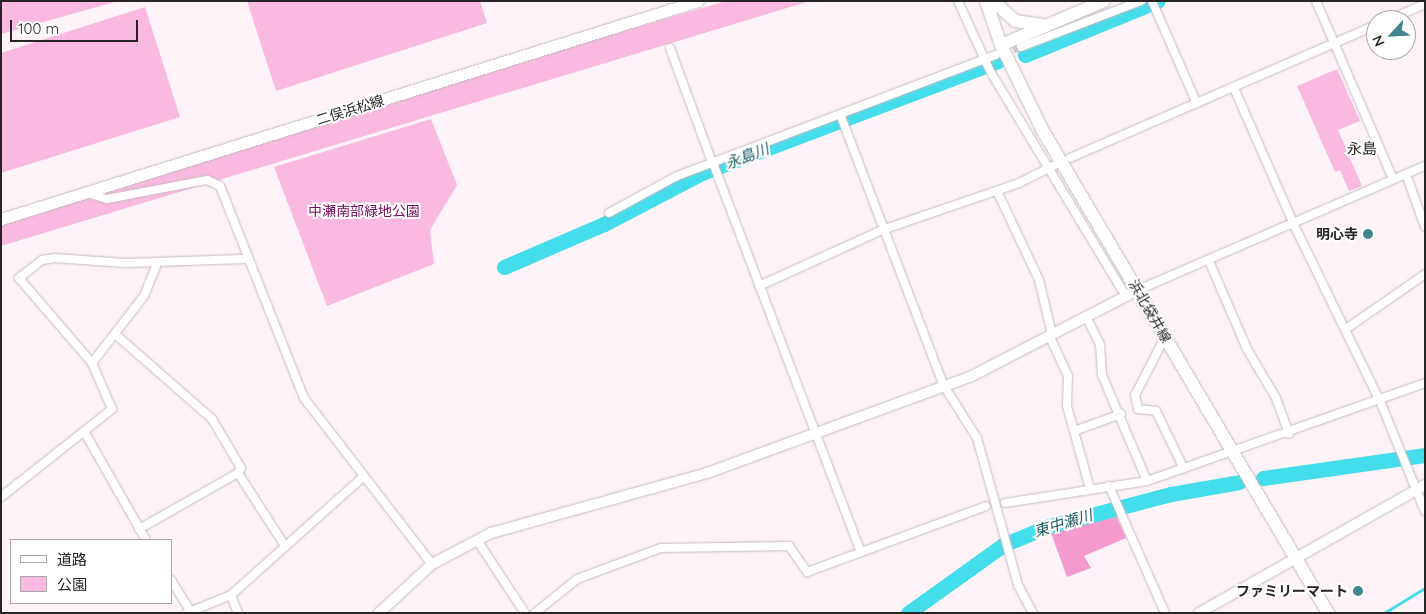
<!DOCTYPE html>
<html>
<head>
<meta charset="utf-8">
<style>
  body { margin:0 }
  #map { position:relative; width:1426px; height:614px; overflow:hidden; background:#fdf3f8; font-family:Quicksand,"Noto Sans JP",sans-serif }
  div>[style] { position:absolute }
  .green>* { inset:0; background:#fab9de }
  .forest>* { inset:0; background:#f49acf }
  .stream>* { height:2.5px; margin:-1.25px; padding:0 1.25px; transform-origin:1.25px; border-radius:1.25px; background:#44ddec }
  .river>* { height:15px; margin:-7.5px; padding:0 7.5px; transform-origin:7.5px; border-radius:7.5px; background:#44ddec }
  .minor-tunnel>* { height:8px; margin-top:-4px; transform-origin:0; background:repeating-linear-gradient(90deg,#d2cace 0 8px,transparent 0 12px) }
  .roads { filter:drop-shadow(0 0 1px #c5bbc1) drop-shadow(0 0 1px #c5bbc1) }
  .minor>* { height:8px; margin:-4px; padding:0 4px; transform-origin:4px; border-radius:4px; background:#fff }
  .tertiary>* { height:10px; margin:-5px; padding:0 5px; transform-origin:5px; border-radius:5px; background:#fff }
  .secondary>* { height:11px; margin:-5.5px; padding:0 5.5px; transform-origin:5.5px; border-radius:5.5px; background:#fff }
  .primary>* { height:12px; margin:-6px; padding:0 6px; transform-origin:6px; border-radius:6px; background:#fff }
  .dots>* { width:14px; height:14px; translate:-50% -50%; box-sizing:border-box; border:2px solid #fff; border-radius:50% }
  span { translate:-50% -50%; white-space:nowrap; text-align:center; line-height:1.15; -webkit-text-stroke:4px #fff; paint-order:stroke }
  .street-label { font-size:14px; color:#272426 }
  .park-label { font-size:14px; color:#760957 }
  .poi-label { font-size:14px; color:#272426; font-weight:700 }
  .right { translate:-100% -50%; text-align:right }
  .neighbourhood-label { font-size:15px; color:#272426 }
  .water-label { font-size:15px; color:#19585d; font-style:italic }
  .frame { position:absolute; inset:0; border:2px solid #272426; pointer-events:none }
  .legend { position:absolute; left:10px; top:539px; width:162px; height:65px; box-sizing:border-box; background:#fff; border:1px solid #a9a7a8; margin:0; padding:6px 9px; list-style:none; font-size:15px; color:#272426 }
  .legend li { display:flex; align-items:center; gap:10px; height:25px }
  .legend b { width:25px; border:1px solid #a9a7a8 }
  .north { position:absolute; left:1366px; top:10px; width:50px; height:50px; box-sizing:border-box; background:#fff; border:1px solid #a9a7a8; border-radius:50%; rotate:245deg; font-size:14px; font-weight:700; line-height:20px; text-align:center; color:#272426 }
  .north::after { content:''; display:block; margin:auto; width:18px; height:22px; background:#3f868d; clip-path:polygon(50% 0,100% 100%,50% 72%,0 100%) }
  .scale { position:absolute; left:10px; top:20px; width:128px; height:22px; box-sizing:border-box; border:2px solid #272426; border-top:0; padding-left:6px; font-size:15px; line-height:18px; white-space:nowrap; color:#272426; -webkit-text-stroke:4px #fff; paint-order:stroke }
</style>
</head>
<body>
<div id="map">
  <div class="green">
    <div style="clip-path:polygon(1px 1px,118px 1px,1px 34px)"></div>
    <div style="clip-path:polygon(247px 1px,480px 1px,487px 23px,276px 91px)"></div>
    <div style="clip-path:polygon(810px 1px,1px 246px,1px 226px,455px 81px,726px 1px)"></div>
    <div style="clip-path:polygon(145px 7px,180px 117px,1px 173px,1px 53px)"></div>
    <div style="clip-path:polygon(1337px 69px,1360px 121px,1338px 130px,1362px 186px,1349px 191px,1340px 170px,1335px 172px,1297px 86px)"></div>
    <div style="clip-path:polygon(431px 119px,457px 185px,430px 230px,434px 264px,327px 306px,274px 167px)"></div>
  </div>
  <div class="forest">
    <div style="clip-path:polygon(1115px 513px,1126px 538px,1084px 556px,1091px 568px,1067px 577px,1051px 533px)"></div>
  </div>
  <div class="stream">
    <div style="left:1384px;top:613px;width:48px;rotate:-31.4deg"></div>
  </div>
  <div class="river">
    <div style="left:1025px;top:55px;width:143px;rotate:-22.2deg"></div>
    <div style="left:504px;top:267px;width:109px;rotate:-23.3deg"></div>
    <div style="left:604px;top:224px;width:110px;rotate:-27.5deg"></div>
    <div style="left:702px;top:173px;width:316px;rotate:-20.7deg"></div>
    <div style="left:1263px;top:478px;width:164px;rotate:-8.1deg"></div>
    <div style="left:908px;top:613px;width:117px;rotate:-35.6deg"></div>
    <div style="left:1003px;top:545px;width:47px;rotate:-22.7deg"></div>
    <div style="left:1046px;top:527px;width:129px;rotate:-14.8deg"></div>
    <div style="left:1171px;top:494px;width:69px;rotate:-10deg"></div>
  </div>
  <div class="minor-tunnel">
    <div style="left:1002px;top:53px;width:20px;rotate:-18deg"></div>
  </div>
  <div class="roads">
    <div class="minor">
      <div style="left:958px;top:1px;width:77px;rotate:65.4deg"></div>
      <div style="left:990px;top:71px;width:262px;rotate:58.9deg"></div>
      <div style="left:1152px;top:1px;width:112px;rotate:66.4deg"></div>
      <div style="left:1316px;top:1px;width:194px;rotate:66.6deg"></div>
      <div style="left:1388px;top:20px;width:40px;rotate:-23.4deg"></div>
      <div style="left:1021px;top:47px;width:129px;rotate:-21deg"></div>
      <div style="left:670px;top:48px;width:121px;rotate:69.8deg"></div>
      <div style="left:1234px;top:88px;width:150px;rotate:66.3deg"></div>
      <div style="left:1294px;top:225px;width:196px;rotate:64deg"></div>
      <div style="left:1380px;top:401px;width:119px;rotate:67.8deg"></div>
      <div style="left:840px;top:114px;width:291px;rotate:69.1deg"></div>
      <div style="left:944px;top:386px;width:62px;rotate:57.6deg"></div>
      <div style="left:977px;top:438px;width:153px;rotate:74.4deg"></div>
      <div style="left:1018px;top:585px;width:32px;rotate:62deg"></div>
      <div style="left:1070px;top:158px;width:334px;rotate:-23.5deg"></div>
      <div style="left:713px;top:163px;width:416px;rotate:69.2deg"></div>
      <div style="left:861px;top:552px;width:133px;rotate:-20.2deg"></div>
      <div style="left:1406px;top:174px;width:56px;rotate:70.3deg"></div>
      <div style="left:997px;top:191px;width:98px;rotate:64.7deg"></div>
      <div style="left:1039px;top:280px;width:56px;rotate:76.5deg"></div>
      <div style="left:84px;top:192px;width:24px;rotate:17deg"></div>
      <div style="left:107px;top:199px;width:102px;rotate:-10.8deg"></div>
      <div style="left:207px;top:180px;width:14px;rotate:25deg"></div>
      <div style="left:220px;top:186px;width:228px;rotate:68.4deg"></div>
      <div style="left:304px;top:398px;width:210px;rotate:52.4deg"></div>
      <div style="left:609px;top:213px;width:77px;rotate:-28.6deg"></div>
      <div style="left:677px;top:176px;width:341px;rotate:-20.8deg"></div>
      <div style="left:1209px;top:261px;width:96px;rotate:66.6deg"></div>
      <div style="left:1247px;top:349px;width:57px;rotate:59.4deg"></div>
      <div style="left:1276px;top:398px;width:38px;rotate:70deg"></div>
      <div style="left:759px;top:286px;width:135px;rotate:-24.5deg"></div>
      <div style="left:882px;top:230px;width:145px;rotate:-18.9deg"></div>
      <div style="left:1019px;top:183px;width:40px;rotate:-26.6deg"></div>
      <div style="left:1138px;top:290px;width:313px;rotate:-23.4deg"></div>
      <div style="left:1086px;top:316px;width:32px;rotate:64deg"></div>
      <div style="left:1100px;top:345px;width:30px;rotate:86deg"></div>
      <div style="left:1102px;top:375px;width:115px;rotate:67deg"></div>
      <div style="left:1346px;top:329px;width:96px;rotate:-34.8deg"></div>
      <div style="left:115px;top:334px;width:129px;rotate:41.2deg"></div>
      <div style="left:212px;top:419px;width:57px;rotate:59.4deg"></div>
      <div style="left:241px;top:468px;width:6px;rotate:121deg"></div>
      <div style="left:238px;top:473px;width:87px;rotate:57.2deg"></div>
      <div style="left:1049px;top:335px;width:45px;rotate:65.1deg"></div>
      <div style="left:1068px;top:376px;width:30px;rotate:92deg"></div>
      <div style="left:1067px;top:406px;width:86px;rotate:74.5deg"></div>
      <div style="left:1165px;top:337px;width:65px;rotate:117.3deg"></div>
      <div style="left:1135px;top:395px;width:14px;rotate:78deg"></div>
      <div style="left:1138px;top:409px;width:18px;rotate:6deg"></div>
      <div style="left:1156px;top:411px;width:64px;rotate:64.2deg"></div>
      <div style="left:92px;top:363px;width:85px;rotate:-52.2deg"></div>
      <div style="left:144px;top:296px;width:35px;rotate:-68deg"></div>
      <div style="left:1074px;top:431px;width:50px;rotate:-19.9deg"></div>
      <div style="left:85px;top:433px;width:123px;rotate:60.3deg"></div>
      <div style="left:1109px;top:486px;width:139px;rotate:66.2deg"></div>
      <div style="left:1px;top:497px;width:142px;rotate:-38.4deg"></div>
      <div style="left:112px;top:409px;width:50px;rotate:-113.5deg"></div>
      <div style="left:92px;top:363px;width:112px;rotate:-130.7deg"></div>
      <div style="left:19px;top:278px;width:29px;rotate:-38deg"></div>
      <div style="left:42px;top:260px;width:13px;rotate:-9deg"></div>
      <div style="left:55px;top:258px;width:70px;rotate:4.1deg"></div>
      <div style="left:125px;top:263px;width:121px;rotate:-1.9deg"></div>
      <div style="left:1005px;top:503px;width:144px;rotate:-8.8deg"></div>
      <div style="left:1147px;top:481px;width:295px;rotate:-19.4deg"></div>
      <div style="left:139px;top:529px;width:114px;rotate:-29.5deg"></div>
      <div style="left:477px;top:540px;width:87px;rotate:56.7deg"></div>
      <div style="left:171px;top:580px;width:36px;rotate:58deg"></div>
      <div style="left:231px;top:595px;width:19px;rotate:69deg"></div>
      <div style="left:187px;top:613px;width:48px;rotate:-22.2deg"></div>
      <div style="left:231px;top:595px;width:177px;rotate:-41.8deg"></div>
      <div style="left:535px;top:613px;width:54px;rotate:-39deg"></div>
      <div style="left:577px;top:579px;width:90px;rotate:-20.3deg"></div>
      <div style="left:661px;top:548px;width:128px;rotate:-0.9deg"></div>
      <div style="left:789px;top:546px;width:32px;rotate:55deg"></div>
      <div style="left:807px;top:572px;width:58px;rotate:-20.3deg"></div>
    </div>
    <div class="tertiary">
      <div style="left:379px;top:613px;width:72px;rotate:-42.8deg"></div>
      <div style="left:432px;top:564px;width:67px;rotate:-27.7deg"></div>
      <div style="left:491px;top:533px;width:224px;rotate:-15.5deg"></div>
      <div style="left:707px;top:473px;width:282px;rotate:-20.1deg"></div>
      <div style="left:972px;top:376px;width:187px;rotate:-27.4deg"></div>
      <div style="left:1199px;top:613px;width:260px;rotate:-29.5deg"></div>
    </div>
    <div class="secondary">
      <div style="left:1px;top:219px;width:730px;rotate:-17.37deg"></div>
    </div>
    <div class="primary">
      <div style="left:986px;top:1px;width:46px;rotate:71.2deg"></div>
      <div style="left:1001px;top:45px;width:96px;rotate:64deg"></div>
      <div style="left:1043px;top:131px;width:560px;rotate:59.4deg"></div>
      <div style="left:993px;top:1px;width:30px;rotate:42deg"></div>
      <div style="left:1015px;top:21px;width:27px;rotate:8deg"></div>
      <div style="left:1001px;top:45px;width:112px;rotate:-23.1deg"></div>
    </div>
  </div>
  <div class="dots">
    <div style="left:1368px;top:234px;background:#3f868d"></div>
    <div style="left:1358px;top:591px;background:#3f868d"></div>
  </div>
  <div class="street-label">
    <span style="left:350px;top:110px;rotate:-17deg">二俣浜松線</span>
    <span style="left:1150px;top:311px;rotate:60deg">浜北袋井線</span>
  </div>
  <div class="park-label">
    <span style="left:364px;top:211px">中瀬南部緑地公園</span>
  </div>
  <div class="poi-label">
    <span class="right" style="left:1358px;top:234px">明心寺</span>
    <span class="right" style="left:1348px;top:591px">ファミリーマート</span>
  </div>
  <div class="neighbourhood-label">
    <span style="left:1362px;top:149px">永島</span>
  </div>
  <div class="water-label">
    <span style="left:747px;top:156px;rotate:-21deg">永島川</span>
    <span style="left:1063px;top:523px;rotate:-17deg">東中瀬川</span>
  </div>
  <div class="frame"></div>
  <ul class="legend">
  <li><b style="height:6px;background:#fff"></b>道路</li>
  <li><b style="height:14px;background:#fab9de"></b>公園</li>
  </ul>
  <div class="north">N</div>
  <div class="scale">100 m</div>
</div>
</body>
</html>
